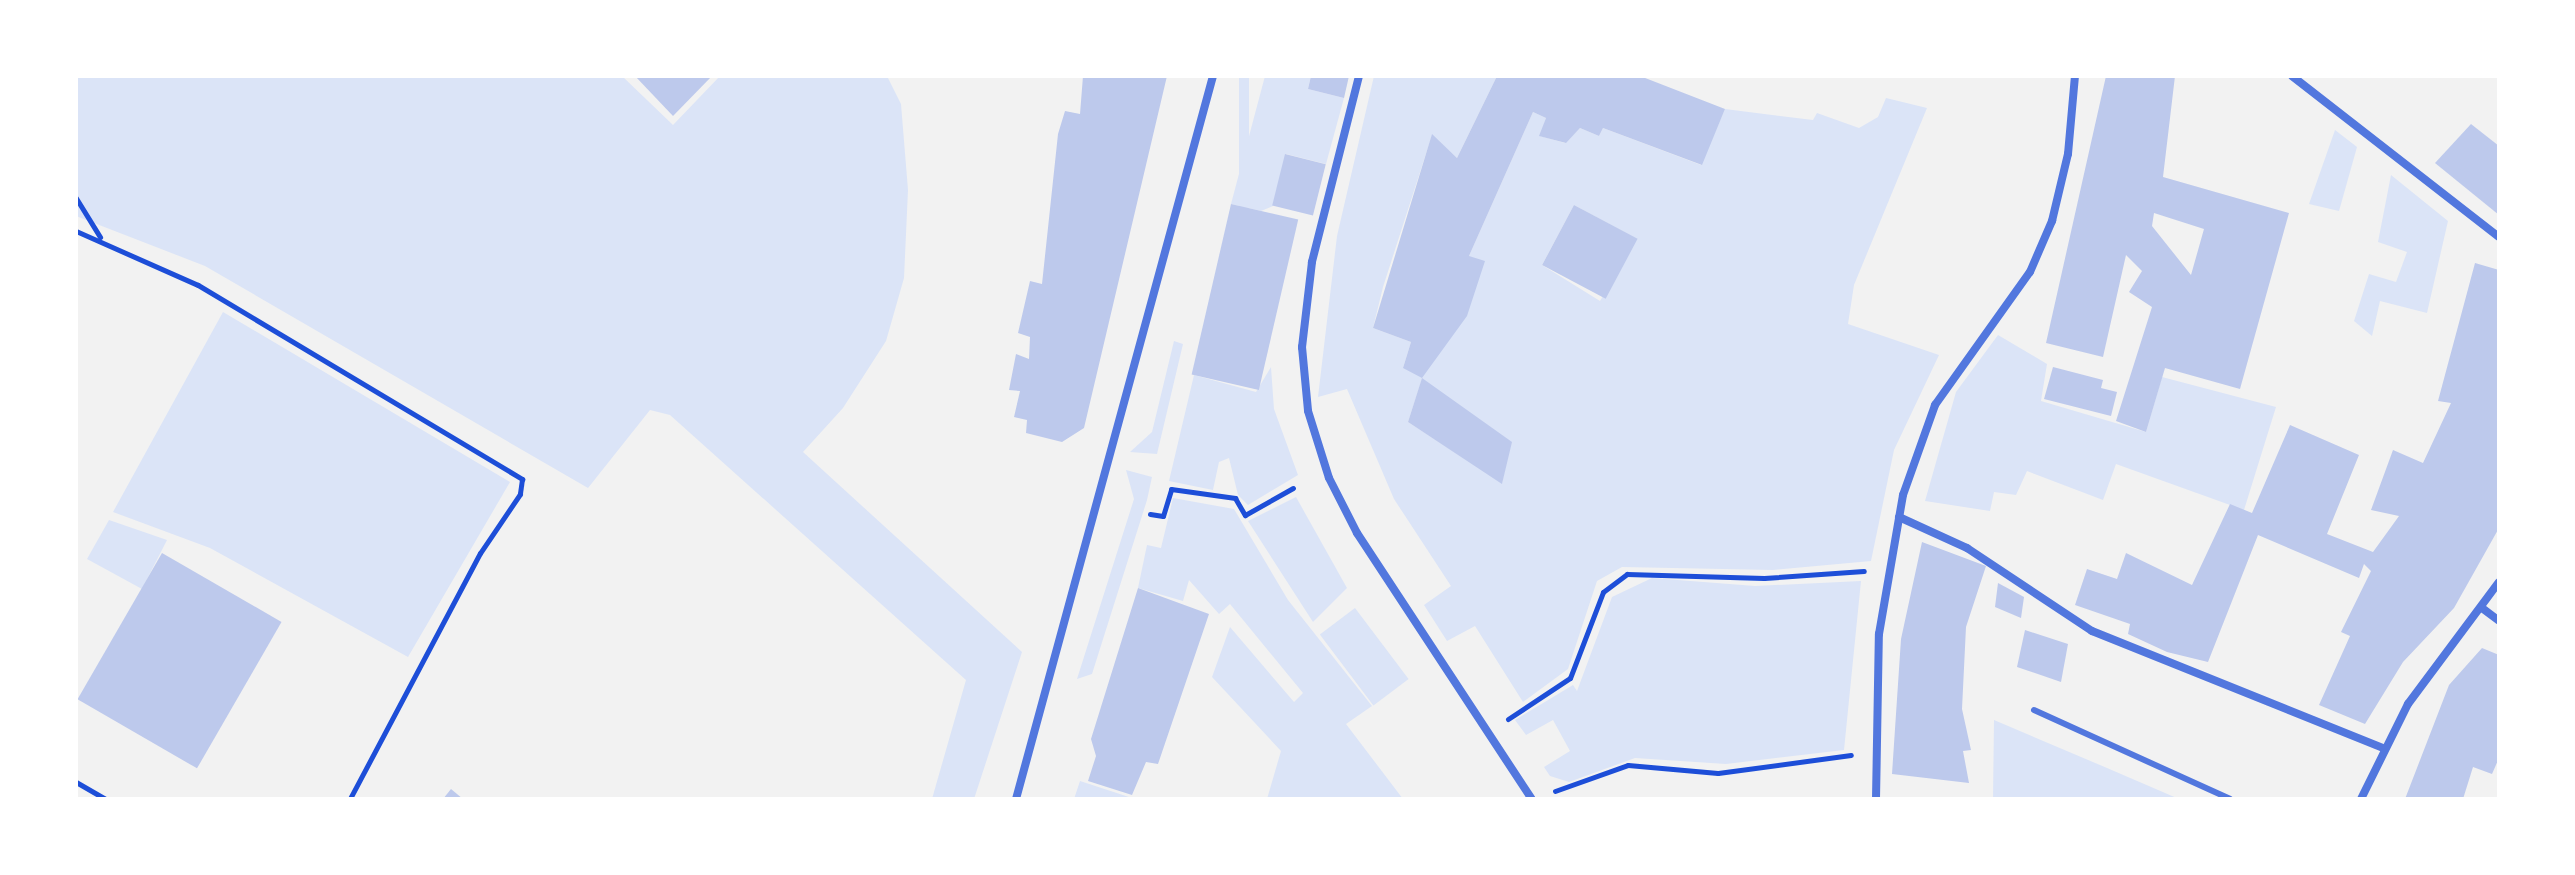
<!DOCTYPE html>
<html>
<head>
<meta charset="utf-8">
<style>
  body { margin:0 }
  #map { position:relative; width:2575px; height:875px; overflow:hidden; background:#f2f2f2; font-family:Rubik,sans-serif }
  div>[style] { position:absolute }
  .green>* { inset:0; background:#dbe4f7; transform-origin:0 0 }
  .building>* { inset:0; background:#bdc9ec; transform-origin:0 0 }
  .path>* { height:5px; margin:-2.5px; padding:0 2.5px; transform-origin:2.5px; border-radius:2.5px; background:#1d4ed8 }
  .service>* { height:6px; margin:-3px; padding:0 3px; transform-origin:3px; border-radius:3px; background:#5277de }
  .minor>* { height:8px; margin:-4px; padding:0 4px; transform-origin:4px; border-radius:4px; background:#5277de }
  span { translate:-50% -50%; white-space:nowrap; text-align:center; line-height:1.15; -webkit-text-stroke:8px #fff; paint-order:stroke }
  .frame { position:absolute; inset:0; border:78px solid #fff; pointer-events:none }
</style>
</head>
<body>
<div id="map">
  <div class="green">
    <div style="clip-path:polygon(76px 76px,622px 76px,673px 125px,720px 76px,887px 76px,901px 104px,908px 190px,904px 278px,886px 341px,843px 408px,803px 452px,1022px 652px,974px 799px,932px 799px,966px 680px,670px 415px,650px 410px,588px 488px,205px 266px,76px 216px)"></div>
    <div style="left:1239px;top:76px;width:10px;height:145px"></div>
    <div style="clip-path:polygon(1265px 76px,1311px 76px,1308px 89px,1344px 98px,1326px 164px,1286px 154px,1273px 206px,1261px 211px,1231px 204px)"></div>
    <div style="clip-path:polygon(evenodd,1374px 76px,1497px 76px,1457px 158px,1432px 135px,1383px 287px,1373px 328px,1411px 342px,1403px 368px,1469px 256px,1533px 112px,1546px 118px,1540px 136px,1565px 143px,1580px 128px,1599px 136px,1603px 128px,1701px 165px,1725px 109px,1813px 120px,1817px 113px,1859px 128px,1878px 117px,1886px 98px,1927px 108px,1854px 285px,1848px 324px,1939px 355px,1894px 450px,1871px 561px,1773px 570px,1622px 567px,1597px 581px,1568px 669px,1523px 702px,1475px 626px,1447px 641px,1424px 605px,1451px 586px,1394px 499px,1347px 389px,1318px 397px,1337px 236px,1374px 76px,1574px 205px,1637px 239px,1600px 301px,1542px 265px,1574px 205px,1374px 76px,1422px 379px,1511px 442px,1502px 483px,1408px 422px,1422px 379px)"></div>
    <div style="clip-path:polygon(2335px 130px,2357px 147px,2339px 211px,2309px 204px)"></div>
    <div style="clip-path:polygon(2391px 175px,2448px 221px,2427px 313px,2380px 301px,2372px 336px,2354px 321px,2369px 274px,2396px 282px,2407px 252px,2378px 242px)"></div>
    <div style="clip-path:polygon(223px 312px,510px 482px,408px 657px,210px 548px,113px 512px)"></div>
    <div style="clip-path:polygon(1998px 335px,2047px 364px,2041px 401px,2146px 432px,2162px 377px,2276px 407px,2244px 510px,2116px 464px,2103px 500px,2027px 471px,2016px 495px,1994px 492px,1990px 511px,1925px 501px,1956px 392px)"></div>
    <div style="clip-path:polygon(1174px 341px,1183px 344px,1157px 454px,1130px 452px,1152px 432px)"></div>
    <div style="clip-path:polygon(1271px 367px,1274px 409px,1298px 475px,1248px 505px,1238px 495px,1229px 458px,1219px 462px,1213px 490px,1169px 481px,1194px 375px,1256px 392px)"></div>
    <div style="clip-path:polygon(1126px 470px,1152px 477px,1147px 500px,1092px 674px,1077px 679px,1134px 499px)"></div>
    <div style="clip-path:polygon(1296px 497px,1347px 588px,1313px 622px,1248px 521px)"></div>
    <div style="clip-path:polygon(1173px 498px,1234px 509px,1288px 600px,1372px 706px,1346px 724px,1403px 799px,1267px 799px,1281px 751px,1212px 677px,1230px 627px,1294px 702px,1303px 693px,1230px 604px,1219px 614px,1189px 580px,1183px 601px,1138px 588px,1147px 545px,1161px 548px)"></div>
    <div style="clip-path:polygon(109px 520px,167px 540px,142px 589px,87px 559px)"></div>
    <div style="clip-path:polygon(1652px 578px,1755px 586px,1861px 581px,1844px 750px,1726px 764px,1635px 758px,1569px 782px,1550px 776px,1544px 767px,1570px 751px,1553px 720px,1526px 735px,1515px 720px,1573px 685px,1577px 691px,1612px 597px)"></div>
    <div style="left:1355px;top:608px;width:89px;height:44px;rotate:53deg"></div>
    <div style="clip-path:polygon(1994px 720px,2107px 768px,2179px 799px,1993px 799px)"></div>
    <div style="clip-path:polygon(1080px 781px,1135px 799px,1074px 799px)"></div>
  </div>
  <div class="building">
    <div style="clip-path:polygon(635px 76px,712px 76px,673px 116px)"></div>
    <div style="clip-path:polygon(1083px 76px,1167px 76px,1084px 428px,1062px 442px,1026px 433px,1027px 420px,1014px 417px,1020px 391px,1009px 390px,1016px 354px,1029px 359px,1030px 337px,1018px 333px,1030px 281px,1042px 284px,1058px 134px,1065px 111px,1080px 114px)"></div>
    <div style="clip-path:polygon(1311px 76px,1349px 76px,1344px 98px,1308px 89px)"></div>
    <div style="clip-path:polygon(1497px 76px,1640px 76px,1725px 109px,1702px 165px,1603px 128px,1599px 136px,1580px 128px,1566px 143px,1539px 136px,1546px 118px,1533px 112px,1469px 256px,1485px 261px,1467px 316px,1422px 378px,1512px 442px,1502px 484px,1408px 422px,1422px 378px,1403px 368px,1411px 342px,1373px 328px,1432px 134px,1457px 158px)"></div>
    <div style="clip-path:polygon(evenodd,2106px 76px,2175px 76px,2163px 177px,2289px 213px,2240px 389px,2165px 368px,2146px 432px,2116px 421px,2152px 307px,2129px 292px,2142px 271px,2126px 255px,2103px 357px,2046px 343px,2106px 76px,2154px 213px,2204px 229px,2191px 275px,2152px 226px,2154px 213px)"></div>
    <div style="clip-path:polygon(2471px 124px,2499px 146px,2499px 215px,2435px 163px)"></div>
    <div style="left:1285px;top:154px;width:42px;height:53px;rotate:14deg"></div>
    <div style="left:1231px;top:204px;width:69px;height:175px;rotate:13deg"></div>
    <div style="left:1574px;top:205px;width:72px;height:68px;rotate:28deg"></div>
    <div style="clip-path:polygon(2475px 263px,2499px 270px,2499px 528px,2454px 608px,2403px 662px,2365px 724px,2319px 705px,2350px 636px,2341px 632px,2371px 571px,2364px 564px,2359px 578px,2258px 535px,2208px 662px,2167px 652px,2128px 634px,2130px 624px,2075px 605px,2087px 569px,2117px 579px,2126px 553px,2192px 585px,2230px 504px,2252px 513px,2290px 425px,2359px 455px,2327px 534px,2373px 552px,2399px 516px,2371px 510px,2393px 450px,2423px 463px,2451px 403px,2438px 401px)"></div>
    <div style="clip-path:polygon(2053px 367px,2103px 380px,2101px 388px,2117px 392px,2111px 416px,2044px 399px)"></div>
    <div style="clip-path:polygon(1922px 542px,1986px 566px,1966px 627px,1962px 709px,1971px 750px,1963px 751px,1969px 783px,1892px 774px,1901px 639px)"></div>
    <div style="left:162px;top:553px;width:138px;height:169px;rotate:30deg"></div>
    <div style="clip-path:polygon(1998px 583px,2024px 597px,2021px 618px,1995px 607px)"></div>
    <div style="clip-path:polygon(1138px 588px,1209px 614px,1158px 764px,1146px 762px,1132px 795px,1088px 781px,1096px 756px,1091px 739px)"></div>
    <div style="clip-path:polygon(2025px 630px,2068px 644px,2061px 682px,2017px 667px)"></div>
    <div style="clip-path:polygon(2482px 648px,2499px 655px,2499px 758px,2492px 774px,2473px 767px,2463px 799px,2405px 799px,2449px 685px)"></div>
    <div style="clip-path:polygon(451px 789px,463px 799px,443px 799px)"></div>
  </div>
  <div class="path">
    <div style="left:76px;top:198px;width:46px;rotate:58.4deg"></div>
    <div style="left:76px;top:231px;width:133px;rotate:23.9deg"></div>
    <div style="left:198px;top:285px;width:378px;rotate:30.9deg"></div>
    <div style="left:522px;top:479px;width:15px;rotate:98deg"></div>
    <div style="left:520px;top:494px;width:71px;rotate:124.1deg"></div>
    <div style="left:480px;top:553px;width:278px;rotate:117.9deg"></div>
    <div style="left:1150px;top:514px;width:13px;rotate:9deg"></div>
    <div style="left:1163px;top:516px;width:28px;rotate:-73deg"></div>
    <div style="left:1171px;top:489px;width:65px;rotate:8deg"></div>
    <div style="left:1235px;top:498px;width:20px;rotate:60deg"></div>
    <div style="left:1245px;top:515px;width:55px;rotate:-29.4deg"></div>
    <div style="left:1508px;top:719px;width:74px;rotate:-33.5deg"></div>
    <div style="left:1570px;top:678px;width:92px;rotate:-69deg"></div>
    <div style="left:1603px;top:592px;width:30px;rotate:-37deg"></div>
    <div style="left:1627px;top:574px;width:137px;rotate:1.7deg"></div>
    <div style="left:1764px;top:578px;width:100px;rotate:-4deg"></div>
    <div style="left:76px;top:782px;width:34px;rotate:30deg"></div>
    <div style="left:1555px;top:791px;width:77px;rotate:-19.6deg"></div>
    <div style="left:1628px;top:765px;width:90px;rotate:5.1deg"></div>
    <div style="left:1718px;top:773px;width:134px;rotate:-7.7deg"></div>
  </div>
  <div class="service">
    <div style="left:2034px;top:710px;width:215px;rotate:24.4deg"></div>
  </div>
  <div class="minor">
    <div style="left:1359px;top:76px;width:192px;rotate:104.2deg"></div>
    <div style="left:1312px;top:262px;width:86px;rotate:96.7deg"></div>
    <div style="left:1302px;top:347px;width:64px;rotate:84.6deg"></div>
    <div style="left:1308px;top:411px;width:70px;rotate:72.6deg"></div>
    <div style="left:1329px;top:478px;width:62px;rotate:63deg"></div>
    <div style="left:1357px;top:533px;width:318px;rotate:56.7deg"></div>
    <div style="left:2292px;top:76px;width:262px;rotate:37.9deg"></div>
    <div style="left:1899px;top:517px;width:75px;rotate:24.5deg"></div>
    <div style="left:1967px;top:548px;width:150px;rotate:33.6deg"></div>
    <div style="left:2092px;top:631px;width:316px;rotate:21.9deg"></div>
    <div style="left:2482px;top:608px;width:21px;rotate:37deg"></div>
    <div style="left:1016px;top:799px;width:749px;rotate:-74.76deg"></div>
    <div style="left:1876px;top:799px;width:165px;rotate:-89deg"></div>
    <div style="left:1879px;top:634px;width:141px;rotate:-80.2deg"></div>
    <div style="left:1903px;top:495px;width:96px;rotate:-70.4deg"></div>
    <div style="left:1935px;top:405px;width:163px;rotate:-54.5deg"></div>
    <div style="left:2030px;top:272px;width:56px;rotate:-66.7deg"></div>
    <div style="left:2052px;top:221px;width:69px;rotate:-76.6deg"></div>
    <div style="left:2068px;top:154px;width:78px;rotate:-84.9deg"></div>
    <div style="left:2361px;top:799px;width:106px;rotate:-63.7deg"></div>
    <div style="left:2408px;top:704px;width:152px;rotate:-53.3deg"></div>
  </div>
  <div class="frame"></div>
</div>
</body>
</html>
